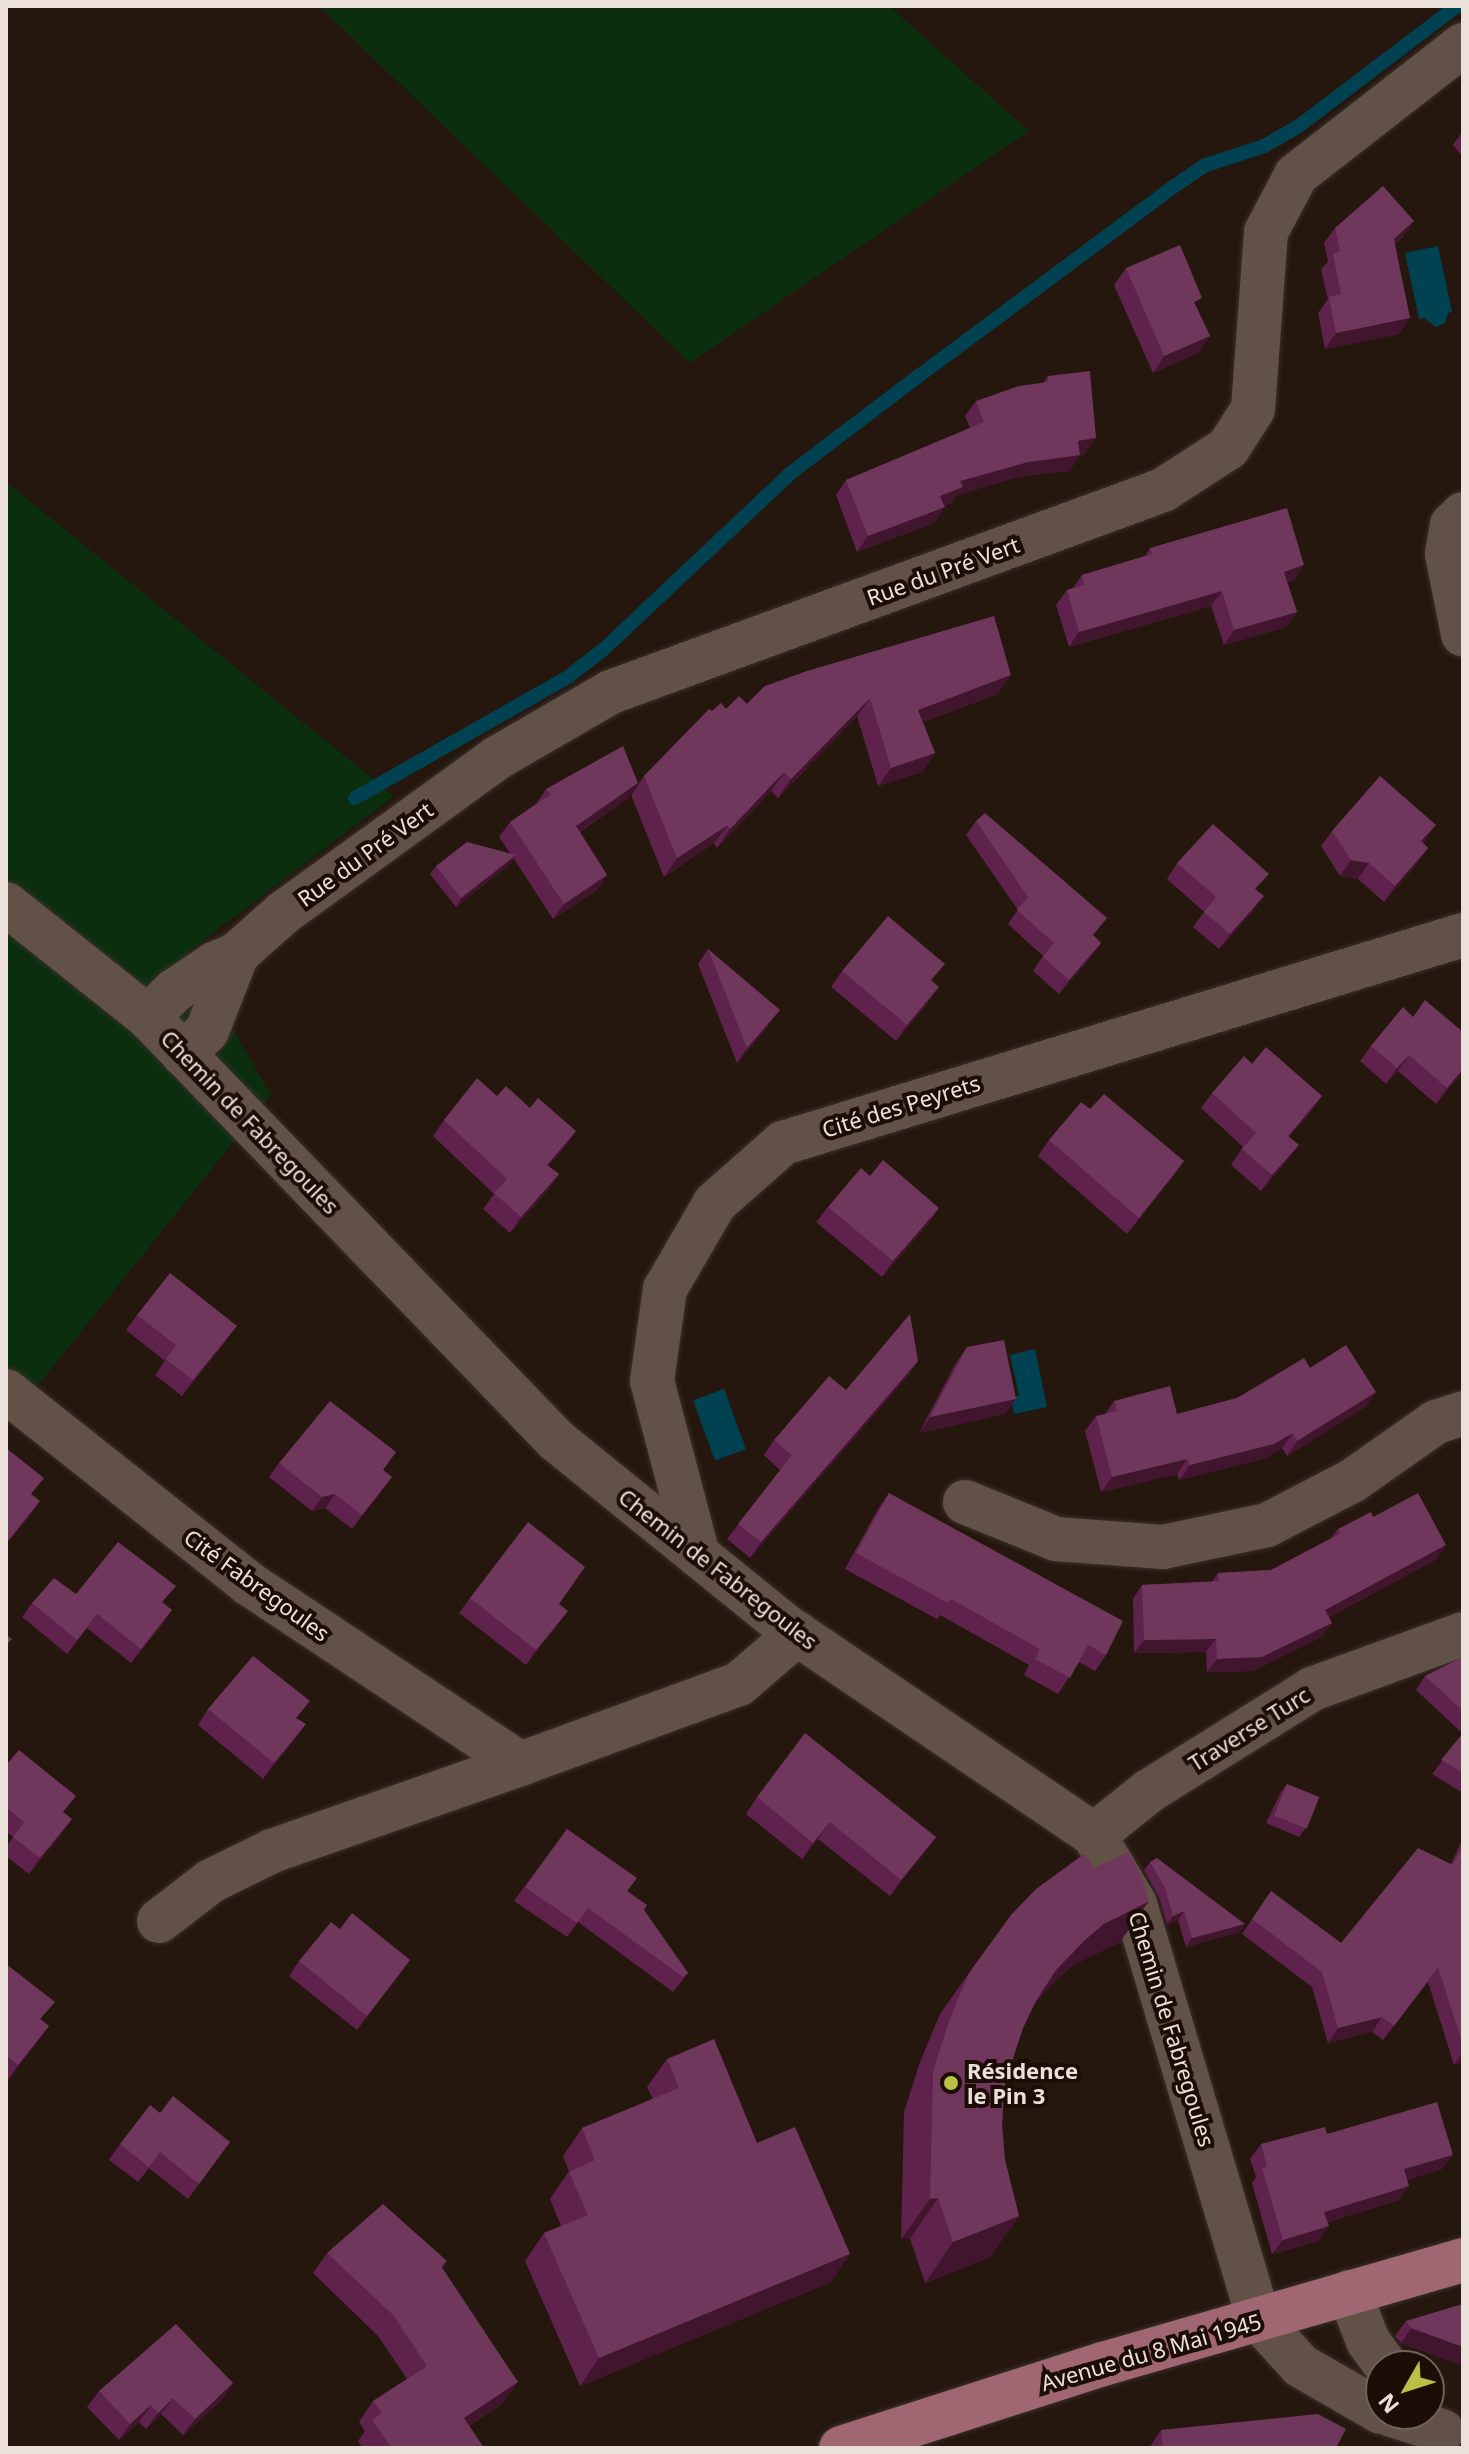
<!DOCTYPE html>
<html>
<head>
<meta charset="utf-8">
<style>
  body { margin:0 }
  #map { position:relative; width:1469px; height:2454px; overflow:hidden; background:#25170e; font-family:"Noto Sans",sans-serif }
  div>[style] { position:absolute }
  .green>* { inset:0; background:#0b2f0e }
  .water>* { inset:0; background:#004252; transform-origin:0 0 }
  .stream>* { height:14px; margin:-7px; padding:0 7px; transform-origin:7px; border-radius:7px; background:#004252 }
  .roads { filter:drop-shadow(0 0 2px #3a2f2c) drop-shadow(0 0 2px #3a2f2c) }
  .minor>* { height:44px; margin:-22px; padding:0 22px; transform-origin:22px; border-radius:22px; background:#625146 }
  .major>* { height:44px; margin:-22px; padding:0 22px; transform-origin:22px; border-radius:22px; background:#a06772 }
  .wall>* { inset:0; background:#5f224c }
  .shaded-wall>* { inset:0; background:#41152d }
  .building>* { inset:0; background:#6e375b; transform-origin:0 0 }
  .dots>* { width:22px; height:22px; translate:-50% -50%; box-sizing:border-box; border:4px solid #1c0e06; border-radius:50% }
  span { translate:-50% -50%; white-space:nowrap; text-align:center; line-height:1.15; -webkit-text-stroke:8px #1c0e06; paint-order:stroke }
  .street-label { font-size:22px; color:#ebe0da }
  .poi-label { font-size:22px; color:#ebe0da; font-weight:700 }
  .left { translate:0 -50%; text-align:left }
  .frame { position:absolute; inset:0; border:8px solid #ebe0da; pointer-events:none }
  .north { position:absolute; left:1365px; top:2350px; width:80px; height:80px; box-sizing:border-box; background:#1c0e06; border:2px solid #6f625b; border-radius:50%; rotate:231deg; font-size:22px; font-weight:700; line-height:32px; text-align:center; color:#ebe0da }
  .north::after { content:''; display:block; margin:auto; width:28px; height:36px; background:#b9c046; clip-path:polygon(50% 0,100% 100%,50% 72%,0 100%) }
</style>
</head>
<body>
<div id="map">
  <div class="green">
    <div style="clip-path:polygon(319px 6px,889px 6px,1029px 131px,690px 363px)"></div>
    <div style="clip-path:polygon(6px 482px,394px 796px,188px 952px,271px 1095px,11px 1419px,6px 1415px)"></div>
  </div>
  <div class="water">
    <div style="clip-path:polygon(1438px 246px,1452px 312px,1448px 313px,1445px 323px,1436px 327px,1424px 318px,1419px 319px,1405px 253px)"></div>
    <div style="clip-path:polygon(1035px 1349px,1047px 1407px,1014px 1414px,1011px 1398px,1019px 1395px,1010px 1355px)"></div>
    <div style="left:724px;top:1389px;width:64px;height:33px;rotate:70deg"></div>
  </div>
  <div class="stream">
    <div style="left:355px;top:798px;width:245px;rotate:-29.6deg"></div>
    <div style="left:568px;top:677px;width:46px;rotate:-37.9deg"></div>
    <div style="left:604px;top:649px;width:258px;rotate:-43.3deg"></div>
    <div style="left:792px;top:472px;width:161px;rotate:-37.2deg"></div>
    <div style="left:920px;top:375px;width:315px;rotate:-36.6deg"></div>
    <div style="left:1173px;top:187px;width:40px;rotate:-34deg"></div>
    <div style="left:1206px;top:165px;width:61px;rotate:-18.1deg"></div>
    <div style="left:1264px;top:146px;width:40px;rotate:-29.7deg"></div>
    <div style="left:1299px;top:126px;width:198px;rotate:-37.2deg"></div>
  </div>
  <div class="roads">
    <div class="minor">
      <div style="left:1463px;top:514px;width:16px;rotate:135deg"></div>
      <div style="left:1452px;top:525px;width:29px;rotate:100deg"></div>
      <div style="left:1447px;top:554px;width:82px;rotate:78.7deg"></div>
      <div style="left:6px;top:904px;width:181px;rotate:38.5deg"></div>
      <div style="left:148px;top:1017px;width:588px;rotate:46.03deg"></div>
      <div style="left:556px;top:1440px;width:297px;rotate:39deg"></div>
      <div style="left:787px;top:1627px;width:371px;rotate:34.1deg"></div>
      <div style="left:1094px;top:1835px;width:80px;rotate:59.3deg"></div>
      <div style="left:1135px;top:1904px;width:434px;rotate:73.4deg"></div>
      <div style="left:1259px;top:2320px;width:62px;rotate:47.6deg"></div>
      <div style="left:1301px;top:2366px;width:92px;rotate:29.9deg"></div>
      <div style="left:148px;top:1017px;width:37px;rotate:-45deg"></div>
      <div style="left:174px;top:991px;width:48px;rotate:-34deg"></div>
      <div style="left:214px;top:964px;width:25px;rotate:-23deg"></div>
      <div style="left:237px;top:954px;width:62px;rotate:-41.7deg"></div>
      <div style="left:283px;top:913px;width:264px;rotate:-35.9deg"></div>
      <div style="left:497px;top:758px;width:132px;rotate:-30.1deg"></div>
      <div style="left:611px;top:692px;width:588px;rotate:-20.1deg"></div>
      <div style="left:1163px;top:490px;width:77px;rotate:-32.9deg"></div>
      <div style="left:1228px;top:448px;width:46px;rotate:-57.3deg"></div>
      <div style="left:1253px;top:409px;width:177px;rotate:-85.8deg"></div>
      <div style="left:1266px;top:232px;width:64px;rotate:-62.2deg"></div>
      <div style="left:1296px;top:175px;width:212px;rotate:-37.9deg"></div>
      <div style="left:183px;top:1054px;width:33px;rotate:-44deg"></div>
      <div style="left:207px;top:1031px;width:83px;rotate:-68.7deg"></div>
      <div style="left:6px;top:1391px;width:309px;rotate:38.4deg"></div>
      <div style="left:248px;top:1583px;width:327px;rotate:33.6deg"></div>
      <div style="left:520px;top:1764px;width:233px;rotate:-20.1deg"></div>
      <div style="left:739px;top:1684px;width:77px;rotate:-40.8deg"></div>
      <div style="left:965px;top:1502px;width:98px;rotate:22.1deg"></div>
      <div style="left:1056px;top:1539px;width:107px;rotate:4.3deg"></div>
      <div style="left:1163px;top:1547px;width:106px;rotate:-11.9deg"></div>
      <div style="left:1267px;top:1525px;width:96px;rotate:-27.4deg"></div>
      <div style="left:1352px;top:1481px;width:103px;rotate:-35.1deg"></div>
      <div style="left:1436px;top:1422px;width:28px;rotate:-18deg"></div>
      <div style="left:698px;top:1555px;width:180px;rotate:-104.8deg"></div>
      <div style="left:652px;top:1381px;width:93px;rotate:-82deg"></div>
      <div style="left:665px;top:1289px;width:99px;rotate:-59.8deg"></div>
      <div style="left:715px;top:1203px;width:91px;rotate:-41.4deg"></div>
      <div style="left:783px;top:1143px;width:711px;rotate:-17.01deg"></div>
      <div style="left:1094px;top:1835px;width:70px;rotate:-38.7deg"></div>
      <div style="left:1149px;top:1791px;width:192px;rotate:-32deg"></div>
      <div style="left:1312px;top:1689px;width:161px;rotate:-20deg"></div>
      <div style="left:159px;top:1921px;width:66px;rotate:-37.6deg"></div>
      <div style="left:211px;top:1881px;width:68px;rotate:-26.2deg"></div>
      <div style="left:272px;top:1851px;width:263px;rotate:-19.3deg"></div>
      <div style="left:1349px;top:2292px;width:53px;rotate:68.8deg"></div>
      <div style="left:1368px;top:2341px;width:31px;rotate:54deg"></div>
      <div style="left:1389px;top:2414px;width:56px;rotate:17.8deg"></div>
    </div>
    <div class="major">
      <div style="left:841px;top:2448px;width:275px;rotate:-17.8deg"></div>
      <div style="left:1103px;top:2364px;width:375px;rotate:-16.1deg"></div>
    </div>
  </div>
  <div class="wall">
    <div style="clip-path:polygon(1463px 131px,1463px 160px,1462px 156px,1453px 145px)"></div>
    <div style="clip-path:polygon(1335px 228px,1403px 237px,1395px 244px,1399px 334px,1325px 349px,1318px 313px,1328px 299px,1321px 270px,1328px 261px,1324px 243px)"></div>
    <div style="clip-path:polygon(1126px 268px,1196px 306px,1210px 336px,1198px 353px,1153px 373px,1114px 285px)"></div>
    <div style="clip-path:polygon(1048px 376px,1085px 454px,1080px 455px,1069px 471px,1017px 477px,957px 495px,952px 503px,944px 506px,934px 523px,857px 552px,836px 495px,846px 480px,970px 428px,965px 416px,976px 401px,1043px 383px)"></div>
    <div style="clip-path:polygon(1150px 548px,1294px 580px,1287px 582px,1297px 612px,1286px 627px,1224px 645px,1211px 606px,1069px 647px,1056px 605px,1067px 590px,1073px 588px,1082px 575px,1145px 556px)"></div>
    <div style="clip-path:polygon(765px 686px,998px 694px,923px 722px,935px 753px,922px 772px,878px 786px,857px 716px,778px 798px,771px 791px,717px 848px,714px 843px,664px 877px,631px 795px,644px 776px,712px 711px,747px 704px)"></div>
    <div style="clip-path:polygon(546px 789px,628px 798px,580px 832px,607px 875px,597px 890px,553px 919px,514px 859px,511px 863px,456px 907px,430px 874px,436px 866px,510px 853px,499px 837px,510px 822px,536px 804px)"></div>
    <div style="clip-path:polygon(976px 821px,1101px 943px,1091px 957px,1059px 994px,1033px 971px,1043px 956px,1008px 924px,1018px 910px,966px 835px)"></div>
    <div style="clip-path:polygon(1332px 831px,1423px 843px,1428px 848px,1417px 864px,1384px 902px,1358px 879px,1340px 876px,1321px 846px)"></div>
    <div style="clip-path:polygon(1177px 863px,1257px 890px,1253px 911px,1219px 949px,1193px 927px,1204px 912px,1167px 879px)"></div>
    <div style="clip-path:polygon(708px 949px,769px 1025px,737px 1063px,698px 964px)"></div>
    <div style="clip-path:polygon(842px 971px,932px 981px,928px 1003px,896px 1041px,831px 987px)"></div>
    <div style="clip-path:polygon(1403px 1007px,1463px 1072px,1436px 1104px,1398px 1071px,1386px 1084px,1360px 1061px,1371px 1046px)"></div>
    <div style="clip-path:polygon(1252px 1064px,1311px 1112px,1289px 1137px,1287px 1161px,1261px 1191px,1231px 1165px,1243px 1147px,1201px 1108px,1212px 1093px)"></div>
    <div style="clip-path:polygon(497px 1096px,530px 1108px,576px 1131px,565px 1147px,548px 1166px,559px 1174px,548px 1190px,510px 1233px,483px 1209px,494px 1194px,433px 1136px,444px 1120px)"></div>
    <div style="clip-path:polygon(1090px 1109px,1184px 1161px,1173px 1177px,1127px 1234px,1038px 1156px,1049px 1140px)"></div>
    <div style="clip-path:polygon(870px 1176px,939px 1208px,928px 1224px,882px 1277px,816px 1222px,828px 1207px)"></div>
    <div style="clip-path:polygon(137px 1315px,226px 1341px,182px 1396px,155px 1375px,165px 1361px,126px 1330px)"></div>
    <div style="clip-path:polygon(967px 1347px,1005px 1414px,919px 1433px,956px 1363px)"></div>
    <div style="clip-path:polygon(918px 1361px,907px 1377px,750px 1558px,727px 1539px,780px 1470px,764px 1455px,774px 1440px,846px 1390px)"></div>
    <div style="clip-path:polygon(1310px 1368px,1376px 1392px,1365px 1407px,1287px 1456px,1282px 1448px,1264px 1459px,1179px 1480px,1177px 1474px,1101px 1492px,1085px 1431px,1096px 1416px,1105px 1414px,1114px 1401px,1177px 1414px,1237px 1398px)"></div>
    <div style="clip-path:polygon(279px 1463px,383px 1470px,392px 1477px,352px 1529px,325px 1508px,312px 1511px,269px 1477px)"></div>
    <div style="clip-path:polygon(889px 1493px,1106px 1655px,1095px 1671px,1079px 1662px,1058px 1694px,1024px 1675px,1029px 1665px,940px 1615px,937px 1619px,845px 1569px,878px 1509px)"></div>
    <div style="clip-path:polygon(1373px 1517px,1437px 1559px,1329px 1617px,1323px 1636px,1253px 1671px,1207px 1672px,1206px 1652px,1134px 1653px,1133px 1599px,1142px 1585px,1212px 1582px,1218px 1573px,1271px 1570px,1331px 1538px,1338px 1529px)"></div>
    <div style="clip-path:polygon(76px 1594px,163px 1603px,163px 1624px,131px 1663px,87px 1628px,67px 1654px,22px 1617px,32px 1603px)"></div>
    <div style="clip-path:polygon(470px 1598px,559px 1604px,557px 1626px,526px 1665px,459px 1613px)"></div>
    <div style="clip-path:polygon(1463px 1657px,1463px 1793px,1432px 1774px,1463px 1734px,1416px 1690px,1425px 1676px)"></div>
    <div style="clip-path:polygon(208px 1709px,297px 1719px,306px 1724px,263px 1779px,198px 1725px)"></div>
    <div style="clip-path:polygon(6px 1765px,64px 1813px,61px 1835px,29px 1874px,6px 1856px,6px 1847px,13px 1837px,6px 1832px)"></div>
    <div style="clip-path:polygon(1287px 1784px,1305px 1829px,1299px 1837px,1266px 1823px,1281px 1792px)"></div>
    <div style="clip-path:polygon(757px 1797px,936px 1837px,890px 1896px,818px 1839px,802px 1859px,746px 1814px)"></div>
    <div style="clip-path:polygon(567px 1829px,628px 1891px,644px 1910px,688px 1973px,673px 1992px,578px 1922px,567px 1937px,514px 1901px)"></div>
    <div style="clip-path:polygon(1463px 1838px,1463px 2062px,1454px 2065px,1428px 1982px,1383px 2040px,1372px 2032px,1328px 2043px,1312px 1987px,1242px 1934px,1271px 1891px,1341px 1943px,1451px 1864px)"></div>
    <div style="clip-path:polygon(1150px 1862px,1240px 1932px,1186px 1947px,1178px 1920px,1167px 1924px,1159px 1897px,1144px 1870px)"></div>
    <div style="clip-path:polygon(340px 1929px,410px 1960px,357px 2030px,289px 1976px,299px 1961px)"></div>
    <div style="clip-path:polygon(1120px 1942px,1075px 1964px,1056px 1980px,1034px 2004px,1023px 2028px,1005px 2082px,1002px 2125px,1005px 2160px,1019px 2216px,990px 2257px,925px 2283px,910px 2239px,901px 2239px,904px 2112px,920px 2062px,940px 2014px,969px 1973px)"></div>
    <div style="clip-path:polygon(6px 1964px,41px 2020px,49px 2026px,9px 2079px,6px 2077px)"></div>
    <div style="clip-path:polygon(667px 2059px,757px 2143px,831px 2282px,580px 2386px,525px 2261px,544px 2233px,561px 2226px,550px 2199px,569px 2171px,563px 2156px,582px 2128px,653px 2099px,647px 2087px)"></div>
    <div style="clip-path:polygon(160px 2113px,230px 2142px,188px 2199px,149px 2168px,138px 2182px,109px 2160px,120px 2144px)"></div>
    <div style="clip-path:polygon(1327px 2134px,1442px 2169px,1407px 2180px,1399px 2200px,1328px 2222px,1319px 2241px,1272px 2254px,1252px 2183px,1256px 2177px,1250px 2159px,1261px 2144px)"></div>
    <div style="clip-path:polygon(327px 2253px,447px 2261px,442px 2268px,503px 2403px,469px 2426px,484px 2448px,363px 2448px,358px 2441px,365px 2431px,359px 2422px,373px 2401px,407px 2379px,378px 2336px,313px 2273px)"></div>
    <div style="clip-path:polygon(1463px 2304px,1463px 2366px,1401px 2343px,1395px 2336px,1406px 2321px)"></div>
    <div style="clip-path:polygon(99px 2391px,222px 2400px,183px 2435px,161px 2414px,146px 2429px,139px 2422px,119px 2440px,87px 2407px)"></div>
    <div style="clip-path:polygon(1161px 2430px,1336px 2448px,1149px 2448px)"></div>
  </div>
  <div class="shaded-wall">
    <div style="clip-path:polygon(1414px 221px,1403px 237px,1382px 255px,1394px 239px)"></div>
    <div style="clip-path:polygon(1410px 318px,1399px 334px,1325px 349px,1336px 333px)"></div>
    <div style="clip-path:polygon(1210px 336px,1198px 353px,1153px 373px,1164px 356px)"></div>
    <div style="clip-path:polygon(1096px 438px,1085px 454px,1068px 456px,1078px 441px)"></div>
    <div style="clip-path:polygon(1080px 455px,1069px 471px,1017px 477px,957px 495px,952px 503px,929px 512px,940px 496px,960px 481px,1028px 462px)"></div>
    <div style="clip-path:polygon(945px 507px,934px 523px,857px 552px,868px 536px)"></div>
    <div style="clip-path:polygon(1304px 565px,1294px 580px,1273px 587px,1284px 572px)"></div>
    <div style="clip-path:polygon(1222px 591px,1211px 606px,1069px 647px,1079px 632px)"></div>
    <div style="clip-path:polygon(1297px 612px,1286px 627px,1224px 645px,1234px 630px)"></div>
    <div style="clip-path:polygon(1011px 675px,998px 694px,905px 729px,918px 710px)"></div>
    <div style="clip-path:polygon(870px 698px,857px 716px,778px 798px,791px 779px)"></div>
    <div style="clip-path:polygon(935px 753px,922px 772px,878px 786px,891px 768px)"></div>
    <div style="clip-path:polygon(784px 772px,771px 791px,717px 848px,730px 829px)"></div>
    <div style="clip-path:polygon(638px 783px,628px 798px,566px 841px,576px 826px)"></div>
    <div style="clip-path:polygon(728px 825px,714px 843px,664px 877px,677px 858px)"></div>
    <div style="clip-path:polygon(1436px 825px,1425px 841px,1410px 857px,1421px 841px)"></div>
    <div style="clip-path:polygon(1428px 848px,1417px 864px,1384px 902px,1395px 886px)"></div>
    <div style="clip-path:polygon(516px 855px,511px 863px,456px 907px,461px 898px)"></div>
    <div style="clip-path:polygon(1351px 860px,1369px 863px,1358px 879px,1340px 876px)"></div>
    <div style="clip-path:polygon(607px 875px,597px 890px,553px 919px,564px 904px)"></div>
    <div style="clip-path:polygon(1264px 896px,1253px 911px,1219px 949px,1230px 934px)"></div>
    <div style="clip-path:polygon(1101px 943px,1091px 957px,1059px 994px,1069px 980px)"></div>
    <div style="clip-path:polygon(939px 987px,928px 1003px,896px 1041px,907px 1025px)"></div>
    <div style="clip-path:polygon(780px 1010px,769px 1025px,737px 1063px,747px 1048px)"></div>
    <div style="clip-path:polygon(1409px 1055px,1398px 1071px,1386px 1084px,1397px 1068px)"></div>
    <div style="clip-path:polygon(1463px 1069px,1463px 1072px,1436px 1104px,1447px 1088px)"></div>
    <div style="clip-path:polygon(1322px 1096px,1311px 1112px,1277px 1152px,1288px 1136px)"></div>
    <div style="clip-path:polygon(576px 1131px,565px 1147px,536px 1181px,547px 1165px)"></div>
    <div style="clip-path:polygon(1299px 1145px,1287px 1161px,1261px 1191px,1272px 1175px)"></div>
    <div style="clip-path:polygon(1184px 1161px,1173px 1177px,1127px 1234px,1139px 1218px)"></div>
    <div style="clip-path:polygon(559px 1174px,548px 1190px,510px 1233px,521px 1217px)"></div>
    <div style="clip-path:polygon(939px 1208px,928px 1224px,882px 1277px,893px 1261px)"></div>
    <div style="clip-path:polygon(237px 1326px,226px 1341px,182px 1396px,193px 1380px)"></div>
    <div style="clip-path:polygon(918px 1361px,907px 1377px,750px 1558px,761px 1542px)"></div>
    <div style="clip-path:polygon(1376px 1392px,1365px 1407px,1287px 1456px,1297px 1441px)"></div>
    <div style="clip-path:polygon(1016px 1399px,1005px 1414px,919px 1433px,930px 1417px)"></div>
    <div style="clip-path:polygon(1293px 1433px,1282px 1448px,1264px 1459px,1179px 1480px,1190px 1465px)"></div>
    <div style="clip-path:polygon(1187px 1459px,1177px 1474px,1101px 1492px,1112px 1477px)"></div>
    <div style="clip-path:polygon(392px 1477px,382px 1491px,352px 1529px,362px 1515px)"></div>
    <div style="clip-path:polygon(335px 1494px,325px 1508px,312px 1511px,322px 1497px)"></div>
    <div style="clip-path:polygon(40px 1501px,29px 1517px,6px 1545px,9px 1540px)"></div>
    <div style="clip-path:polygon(1446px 1545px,1437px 1559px,1315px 1624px,1325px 1610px)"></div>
    <div style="clip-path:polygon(172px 1610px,163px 1624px,131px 1663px,141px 1649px)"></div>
    <div style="clip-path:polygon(568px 1611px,557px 1626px,526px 1665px,536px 1650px)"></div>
    <div style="clip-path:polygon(1332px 1623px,1323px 1636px,1253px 1671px,1207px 1672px,1217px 1659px)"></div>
    <div style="clip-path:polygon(1216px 1639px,1206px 1652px,1134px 1653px,1144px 1640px)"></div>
    <div style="clip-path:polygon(306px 1724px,295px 1740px,263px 1779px,274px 1763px)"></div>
    <div style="clip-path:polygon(72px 1819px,61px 1835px,29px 1874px,40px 1858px)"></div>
    <div style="clip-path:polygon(830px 1822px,818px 1839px,802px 1859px,813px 1843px)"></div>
    <div style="clip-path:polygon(936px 1837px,924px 1854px,890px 1896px,901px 1880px)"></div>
    <div style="clip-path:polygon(1149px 1901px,1120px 1942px,1075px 1964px,1056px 1980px,1028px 2011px,1056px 1970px,1085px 1940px,1104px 1924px)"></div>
    <div style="clip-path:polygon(1184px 1911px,1178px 1920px,1167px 1924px,1173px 1916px)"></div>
    <div style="clip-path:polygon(1245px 1924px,1240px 1932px,1186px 1947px,1192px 1938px)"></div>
    <div style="clip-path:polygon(410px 1960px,400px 1975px,357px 2030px,367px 2016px)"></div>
    <div style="clip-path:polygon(1382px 2017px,1372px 2032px,1328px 2043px,1338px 2028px)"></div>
    <div style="clip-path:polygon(49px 2026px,39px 2040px,9px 2079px,18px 2065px)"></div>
    <div style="clip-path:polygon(1463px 2052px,1463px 2062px,1454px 2065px)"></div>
    <div style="clip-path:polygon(1453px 2155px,1442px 2169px,1394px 2184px,1404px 2169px)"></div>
    <div style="clip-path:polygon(1409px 2186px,1399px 2200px,1314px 2226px,1324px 2212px)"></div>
    <div style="clip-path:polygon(938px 2198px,910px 2239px,901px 2239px,930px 2199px)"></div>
    <div style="clip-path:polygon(1019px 2216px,990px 2257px,925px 2283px,953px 2242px)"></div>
    <div style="clip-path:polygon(1329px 2226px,1319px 2241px,1272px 2254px,1283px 2240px)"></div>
    <div style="clip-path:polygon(850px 2254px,831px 2282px,580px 2386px,599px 2358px)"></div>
    <div style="clip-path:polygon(1411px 2328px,1463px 2347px,1463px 2366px,1401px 2343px)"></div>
    <div style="clip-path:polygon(518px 2382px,503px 2403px,449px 2439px,464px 2418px)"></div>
    <div style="clip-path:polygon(233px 2383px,222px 2400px,183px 2435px,195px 2419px)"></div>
    <div style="clip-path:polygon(173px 2398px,161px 2414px,146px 2429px,158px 2413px)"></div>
    <div style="clip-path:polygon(151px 2405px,139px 2422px,119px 2440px,130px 2424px)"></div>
  </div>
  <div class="building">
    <div style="clip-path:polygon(1383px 186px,1414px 221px,1394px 239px,1410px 318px,1336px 333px,1329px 297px,1341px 294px,1333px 254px,1340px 251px,1335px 228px)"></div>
    <div style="clip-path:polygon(1180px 245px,1202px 298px,1194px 302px,1210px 336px,1164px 356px,1126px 268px)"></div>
    <div style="clip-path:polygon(1090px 371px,1096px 438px,1078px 441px,1080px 455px,1028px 462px,960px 481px,963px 487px,940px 496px,945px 507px,868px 536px,846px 480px,984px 422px,976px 401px,1019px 386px,1048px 382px,1048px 376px)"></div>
    <div style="clip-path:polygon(1287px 508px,1304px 565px,1284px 572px,1297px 612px,1234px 630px,1222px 591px,1079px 632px,1067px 590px,1084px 585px,1082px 575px,1152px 554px,1150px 548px)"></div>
    <div style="clip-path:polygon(994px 616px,1011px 675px,918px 710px,935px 753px,891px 768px,870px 698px,791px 779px,784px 772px,730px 829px,728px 825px,677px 858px,644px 776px,709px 709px,712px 711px,721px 703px,726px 709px,739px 696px,747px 704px,765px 686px,807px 671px)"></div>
    <div style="clip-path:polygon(623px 746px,638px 783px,576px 826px,607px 875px,564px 904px,510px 822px,551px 794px,546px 789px)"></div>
    <div style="clip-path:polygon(1380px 776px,1436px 825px,1421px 841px,1428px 848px,1395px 886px,1369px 863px,1351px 860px,1332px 831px)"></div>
    <div style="clip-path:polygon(985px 813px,1107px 918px,1093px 935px,1101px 943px,1069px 980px,1043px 957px,1054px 943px,1017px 910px,1028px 897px,976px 821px)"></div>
    <div style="clip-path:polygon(1213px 824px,1269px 874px,1255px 889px,1264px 896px,1230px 934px,1204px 912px,1216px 897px,1177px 863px)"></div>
    <div style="clip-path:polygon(467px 842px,516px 855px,461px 898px,436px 866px)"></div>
    <div style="clip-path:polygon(888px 916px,945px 964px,931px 980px,939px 987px,907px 1025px,842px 971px)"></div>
    <div style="clip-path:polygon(708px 949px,780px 1010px,747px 1048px)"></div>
    <div style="clip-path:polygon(1425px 1000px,1463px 1032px,1463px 1069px,1447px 1088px,1409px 1055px,1397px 1068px,1371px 1046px,1403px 1007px,1413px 1017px)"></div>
    <div style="clip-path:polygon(1266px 1047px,1322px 1096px,1288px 1136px,1299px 1145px,1272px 1175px,1242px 1149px,1256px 1133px,1212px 1093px,1244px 1056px,1252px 1064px)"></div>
    <div style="clip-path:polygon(477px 1078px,497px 1096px,506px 1086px,530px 1108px,538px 1098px,576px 1131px,547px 1165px,559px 1174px,521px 1217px,494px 1193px,507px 1179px,444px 1120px)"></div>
    <div style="clip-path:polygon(1104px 1094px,1184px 1161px,1139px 1218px,1049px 1140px,1081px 1102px,1090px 1109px)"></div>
    <div style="clip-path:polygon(883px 1160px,939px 1208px,893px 1261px,828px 1207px,861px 1168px,870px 1176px)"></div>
    <div style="clip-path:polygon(170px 1273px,237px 1326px,193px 1380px,166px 1359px,176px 1345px,137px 1315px)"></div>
    <div style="clip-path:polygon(910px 1314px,918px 1361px,761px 1542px,738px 1524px,792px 1455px,774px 1440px,829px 1376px,846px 1390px)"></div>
    <div style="clip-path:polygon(1004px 1340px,1016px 1399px,930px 1417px,967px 1347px)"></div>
    <div style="clip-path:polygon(1346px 1345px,1376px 1392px,1297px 1441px,1293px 1433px,1274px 1444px,1190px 1465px,1187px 1459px,1112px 1477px,1096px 1416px,1117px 1411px,1114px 1401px,1170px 1386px,1177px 1414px,1237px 1398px,1304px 1358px,1310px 1368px)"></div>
    <div style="clip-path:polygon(330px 1401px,396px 1452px,383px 1470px,392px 1477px,362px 1515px,335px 1494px,322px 1497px,279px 1463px)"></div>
    <div style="clip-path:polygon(6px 1448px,44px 1478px,31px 1494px,40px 1501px,9px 1540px,6px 1538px)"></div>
    <div style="clip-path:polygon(889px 1493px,1123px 1621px,1106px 1655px,1088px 1645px,1070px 1678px,1035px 1659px,1040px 1649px,951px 1599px,948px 1603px,856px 1553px)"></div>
    <div style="clip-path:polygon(1418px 1493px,1446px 1545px,1325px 1610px,1332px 1623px,1262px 1657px,1217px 1659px,1216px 1639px,1144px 1640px,1142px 1585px,1219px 1581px,1218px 1573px,1271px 1570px,1340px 1534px,1338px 1529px,1371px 1512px,1373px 1517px)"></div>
    <div style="clip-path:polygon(528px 1522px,585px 1567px,559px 1604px,568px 1611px,536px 1650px,470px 1598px)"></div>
    <div style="clip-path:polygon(118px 1542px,176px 1586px,162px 1602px,172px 1610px,141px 1649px,97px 1614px,77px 1640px,32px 1603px,54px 1578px,76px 1594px)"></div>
    <div style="clip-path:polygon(6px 1635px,12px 1639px,6px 1645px)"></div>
    <div style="clip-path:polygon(253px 1656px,310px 1701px,296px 1718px,306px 1724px,274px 1763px,208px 1709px)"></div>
    <div style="clip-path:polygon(1463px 1657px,1463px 1711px,1425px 1676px)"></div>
    <div style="clip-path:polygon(805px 1733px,936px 1837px,901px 1880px,830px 1822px,813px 1843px,757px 1797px)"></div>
    <div style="clip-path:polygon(1463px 1733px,1463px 1773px,1441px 1760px)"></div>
    <div style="clip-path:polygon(19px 1750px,76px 1796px,63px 1812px,72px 1819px,40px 1858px,13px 1837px,24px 1822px,6px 1807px,6px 1765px)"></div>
    <div style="left:1287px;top:1784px;width:35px;height:34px;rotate:22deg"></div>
    <div style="clip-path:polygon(567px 1829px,637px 1878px,627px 1891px,647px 1905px,644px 1910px,688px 1973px,683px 1977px,588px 1908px,577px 1923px,525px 1887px)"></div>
    <div style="clip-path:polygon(1463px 1845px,1463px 2045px,1438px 1967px,1394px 2026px,1382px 2017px,1338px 2028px,1322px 1972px,1252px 1919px,1271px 1891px,1341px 1943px,1418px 1848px,1453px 1865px)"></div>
    <div style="clip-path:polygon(1128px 1852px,1140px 1873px,1149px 1901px,1104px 1924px,1085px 1940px,1056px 1970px,1036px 2001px,1023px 2028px,1005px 2082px,1002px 2125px,1005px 2160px,1019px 2216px,953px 2242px,938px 2198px,930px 2199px,933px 2071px,949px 2021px,969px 1973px,1011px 1915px,1036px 1889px,1084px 1854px,1094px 1868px)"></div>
    <div style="clip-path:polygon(1157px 1858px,1245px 1924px,1192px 1938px,1184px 1911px,1173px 1916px,1165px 1888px,1150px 1862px)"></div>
    <div style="clip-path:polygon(352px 1913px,410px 1960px,367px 2016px,299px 1961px,331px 1922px,340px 1929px)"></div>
    <div style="clip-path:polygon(6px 1964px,55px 2002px,40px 2019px,49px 2026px,18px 2065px,6px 2055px)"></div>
    <div style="clip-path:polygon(714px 2039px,757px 2143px,795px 2127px,850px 2254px,599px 2358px,544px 2233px,588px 2215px,569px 2172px,595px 2160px,582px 2128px,679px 2088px,667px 2059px)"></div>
    <div style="clip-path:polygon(173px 2096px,230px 2142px,199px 2184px,160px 2152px,149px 2167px,120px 2144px,150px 2105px,160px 2113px)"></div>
    <div style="clip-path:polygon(1437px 2102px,1453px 2155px,1404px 2169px,1409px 2186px,1324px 2212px,1329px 2226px,1283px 2240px,1262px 2168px,1267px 2167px,1261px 2144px,1325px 2127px,1327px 2134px)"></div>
    <div style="clip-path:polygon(383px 2204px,447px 2261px,441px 2266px,518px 2382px,464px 2418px,484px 2448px,392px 2448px,372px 2420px,382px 2413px,373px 2401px,427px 2366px,393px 2315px,327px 2253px)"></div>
    <div style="clip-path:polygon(1463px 2304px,1463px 2347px,1411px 2328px,1406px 2321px)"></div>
    <div style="clip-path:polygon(176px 2324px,233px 2383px,195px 2419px,173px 2398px,158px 2413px,151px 2405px,130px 2424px,99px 2391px)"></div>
    <div style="clip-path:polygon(1318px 2414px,1346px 2429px,1336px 2448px,1163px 2448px,1161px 2430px)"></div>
  </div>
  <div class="dots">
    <div style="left:951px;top:2083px;background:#b9c046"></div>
  </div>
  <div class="street-label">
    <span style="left:943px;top:571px;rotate:-20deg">Rue du Pré Vert</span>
    <span style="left:365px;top:854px;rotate:-36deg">Rue du Pré Vert</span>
    <span style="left:901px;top:1106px;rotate:-17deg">Cité des Peyrets</span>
    <span style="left:250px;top:1122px;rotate:46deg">Chemin de Fabregoules</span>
    <span style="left:718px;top:1569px;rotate:38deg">Chemin de Fabregoules</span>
    <span style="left:257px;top:1585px;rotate:36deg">Cité Fabregoules</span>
    <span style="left:1249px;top:1729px;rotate:-32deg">Traverse Turc</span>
    <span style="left:1172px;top:2029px;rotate:73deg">Chemin de Fabregoules</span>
    <span style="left:1151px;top:2352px;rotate:-16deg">Avenue du 8 Mai 1945</span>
  </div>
  <div class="poi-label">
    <span class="left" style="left:967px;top:2083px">Résidence<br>le Pin 3</span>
  </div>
  <div class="frame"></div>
  <div class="north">N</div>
</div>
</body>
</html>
